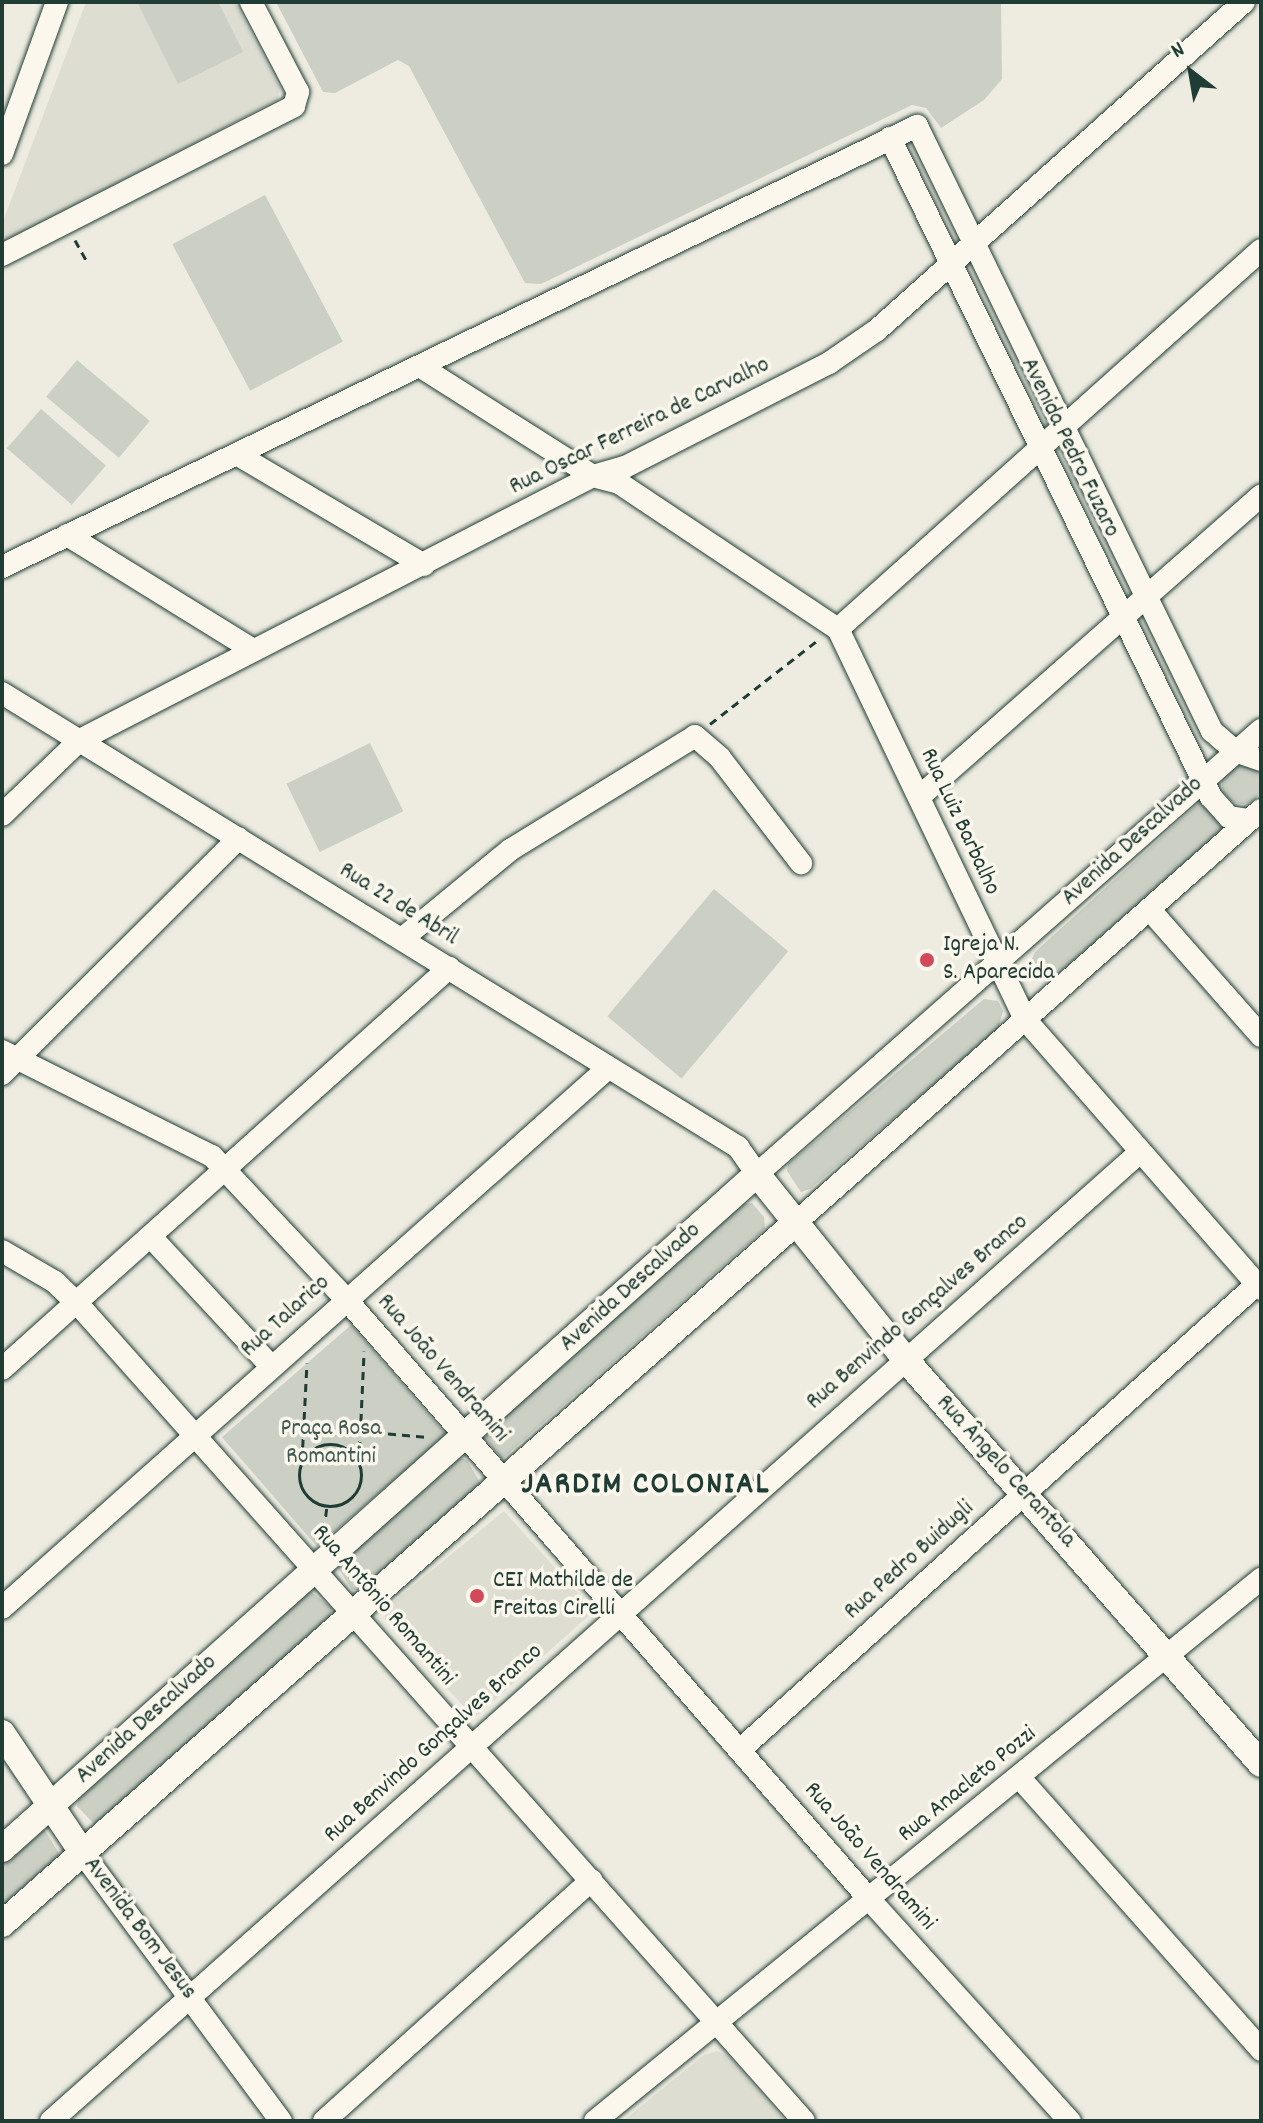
<!DOCTYPE html>
<html>
<head>
<meta charset="utf-8">
<style>
  body { margin:0 }
  #map { position:relative; width:1263px; height:2123px; overflow:hidden; background:#eeece1; font-family:Dekko,sans-serif }
  div>[style] { position:absolute }
  .built>* { inset:0; background:#ddddd2 }
  .green>* { inset:0; background:#cbcfc4; transform-origin:0 0 }
  .round { border-radius:50% }
  .path>* { height:3px; margin-top:-1.5px; transform-origin:0; background:repeating-linear-gradient(90deg,#1f3d34 0 8px,transparent 0 14px) }
  .path>.ring { margin:-1.5px; padding:0; box-sizing:content-box; background:none; border:3px solid #1f3d34; border-radius:50% }
  .roads { filter:drop-shadow(0 0 2px #1f3d34) drop-shadow(0 0 2px #1f3d34) }
  .minor>* { height:22px; margin:-11px; padding:0 11px; transform-origin:11px; border-radius:11px; background:#fbf7ec }
  .tertiary>* { height:26px; margin:-13px; padding:0 13px; transform-origin:13px; border-radius:13px; background:#fbf7ec }
  .dots>* { width:22px; height:22px; translate:-50% -50%; box-sizing:border-box; border:4px solid #fbf7ec; border-radius:50% }
  span { translate:-50% -50%; white-space:nowrap; text-align:center; line-height:1.15; -webkit-text-stroke:7px #fbf7ec; paint-order:stroke }
  .street-label { font-size:24px; color:#1f3d34 }
  .poi-label { font-size:24px; color:#1f3d34 }
  .left { translate:0 -50%; text-align:left }
  .park-label { font-size:24px; color:#415a51 }
  .district-label { font-size:32px; color:#1f3d34; font-weight:700; letter-spacing:2px }
  .frame { position:absolute; inset:0; border:4px solid #1f3d34; pointer-events:none }
  .north { position:absolute; left:1151px; top:32px; width:80px; height:80px; -webkit-text-stroke:6px #fbf7ec; paint-order:stroke; rotate:329deg; font-size:22px; font-weight:700; line-height:32px; text-align:center; color:#1f3d34 }
  .north::after { content:''; display:block; margin:auto; width:28px; height:36px; background:#1f3d34; clip-path:polygon(50% 0,100% 100%,50% 72%,0 100%) }
</style>
</head>
<body>
<div id="map">
  <div class="built">
    <div style="clip-path:polygon(86px 2px,235px 2px,280px 88px,277px 100px,5px 241px,2px 224px)"></div>
    <div style="clip-path:polygon(504px 1511px,594px 1611px,474px 1718px,385px 1619px,385px 1609px)"></div>
    <div style="clip-path:polygon(717px 2051px,730px 2057px,785px 2121px,623px 2121px,704px 2055px)"></div>
  </div>
  <div class="green">
    <div style="clip-path:polygon(137px 2px,218px 2px,243px 52px,178px 84px)"></div>
    <div style="clip-path:polygon(276px 2px,1001px 2px,1002px 79px,984px 100px,941px 128px,926px 108px,912px 105px,541px 284px,525px 283px,409px 66px,398px 60px,335px 93px,323px 92px)"></div>
    <div style="left:265px;top:195px;width:166px;height:105px;rotate:62deg"></div>
    <div style="left:77px;top:360px;width:95px;height:48px;rotate:40deg"></div>
    <div style="left:41px;top:409px;width:86px;height:52px;rotate:41deg"></div>
    <div style="left:370px;top:743px;width:76px;height:93px;rotate:64deg"></div>
    <div class="round" style="left:1222px;top:764px;width:40px;height:40px"></div>
    <div style="clip-path:polygon(1201px 801px,1225px 828px,1059px 973px,1037px 979px,1030px 963px,1035px 952px)"></div>
    <div style="left:714px;top:889px;width:97px;height:166px;rotate:40deg"></div>
    <div style="clip-path:polygon(984px 999px,998px 1001px,1003px 1011px,998px 1030px,810px 1189px,801px 1192px,787px 1171px,788px 1164px)"></div>
    <div style="clip-path:polygon(752px 1203px,764px 1217px,765px 1229px,502px 1459px,486px 1438px,487px 1431px,742px 1204px)"></div>
    <div style="left:351px;top:1325px;width:145px;height:171px;rotate:49deg"></div>
    <div style="clip-path:polygon(459px 1458px,467px 1460px,481px 1484px,361px 1590px,352px 1590px,337px 1566px)"></div>
    <div style="clip-path:polygon(309px 1590px,332px 1608px,330px 1616px,96px 1826px,77px 1806px,79px 1796px)"></div>
    <div style="clip-path:polygon(44px 1829px,60px 1855px,2px 1906px,2px 1862px)"></div>
  </div>
  <div class="path">
    <div style="left:75px;top:240px;width:26px;rotate:61deg"></div>
    <div style="left:710px;top:724px;width:137px;rotate:-37.9deg"></div>
    <div style="left:360px;top:1431px;width:68px;rotate:5deg"></div>
    <div class="ring" style="left:299px;top:1444px;width:59px;height:59px"></div>
    <div style="left:302px;top:1461px;width:98px;rotate:-87.1deg"></div>
    <div style="left:359px;top:1463px;width:112px;rotate:-87.4deg"></div>
    <div style="left:324px;top:1530px;width:24px;rotate:-83deg"></div>
  </div>
  <div class="roads">
    <div class="minor">
      <div style="left:890px;top:138px;width:733px;rotate:64.03deg"></div>
      <div style="left:1211px;top:797px;width:27px;rotate:48deg"></div>
      <div style="left:1229px;top:817px;width:19px;rotate:9deg"></div>
      <div style="left:2px;top:154px;width:162px;rotate:-70.1deg"></div>
      <div style="left:2px;top:255px;width:328px;rotate:-27deg"></div>
      <div style="left:294px;top:106px;width:15px;rotate:-74deg"></div>
      <div style="left:298px;top:92px;width:102px;rotate:-117.6deg"></div>
      <div style="left:421px;top:367px;width:204px;rotate:32.4deg"></div>
      <div style="left:593px;top:476px;width:27px;rotate:15deg"></div>
      <div style="left:619px;top:483px;width:263px;rotate:33.7deg"></div>
      <div style="left:838px;top:629px;width:431px;rotate:64.4deg"></div>
      <div style="left:1024px;top:1018px;width:360px;rotate:48.8deg"></div>
      <div style="left:238px;top:455px;width:216px;rotate:30.6deg"></div>
      <div style="left:67px;top:535px;width:219px;rotate:31.7deg"></div>
      <div style="left:2px;top:567px;width:1016px;rotate:-25.73deg"></div>
      <div style="left:917px;top:126px;width:673px;rotate:64.01deg"></div>
      <div style="left:1212px;top:731px;width:30px;rotate:41deg"></div>
      <div style="left:1235px;top:751px;width:28px;rotate:19deg"></div>
      <div style="left:838px;top:629px;width:568px;rotate:-41.86deg"></div>
      <div style="left:2px;top:693px;width:865px;rotate:31.67deg"></div>
      <div style="left:738px;top:1147px;width:33px;rotate:55deg"></div>
      <div style="left:757px;top:1174px;width:672px;rotate:-41.38deg"></div>
      <div style="left:919px;top:797px;width:456px;rotate:-41.4deg"></div>
      <div style="left:2px;top:815px;width:108px;rotate:-43.9deg"></div>
      <div style="left:80px;top:740px;width:577px;rotate:-27.23deg"></div>
      <div style="left:593px;top:476px;width:33px;rotate:-16deg"></div>
      <div style="left:625px;top:467px;width:229px;rotate:-27deg"></div>
      <div style="left:829px;top:363px;width:58px;rotate:-34.5deg"></div>
      <div style="left:877px;top:330px;width:492px;rotate:-41.8deg"></div>
      <div style="left:1150px;top:910px;width:168px;rotate:48.6deg"></div>
      <div style="left:403px;top:938px;width:139px;rotate:-39.4deg"></div>
      <div style="left:510px;top:850px;width:217px;rotate:-31.6deg"></div>
      <div style="left:695px;top:736px;width:33px;rotate:41deg"></div>
      <div style="left:720px;top:758px;width:133px;rotate:52.4deg"></div>
      <div style="left:2px;top:1051px;width:235px;rotate:26.6deg"></div>
      <div style="left:212px;top:1156px;width:195px;rotate:46.9deg"></div>
      <div style="left:345px;top:1298px;width:799px;rotate:48.91deg"></div>
      <div style="left:870px;top:1900px;width:298px;rotate:47.9deg"></div>
      <div style="left:2px;top:1074px;width:334px;rotate:-44.9deg"></div>
      <div style="left:793px;top:1225px;width:625px;rotate:-41.57deg"></div>
      <div style="left:151px;top:1237px;width:176px;rotate:47.1deg"></div>
      <div style="left:2px;top:1251px;width:61px;rotate:30.3deg"></div>
      <div style="left:55px;top:1282px;width:30px;rotate:44deg"></div>
      <div style="left:77px;top:1303px;width:1094px;rotate:48.37deg"></div>
      <div style="left:2px;top:1369px;width:601px;rotate:-41.9deg"></div>
      <div style="left:2px;top:1608px;width:812px;rotate:-41.7deg"></div>
      <div style="left:741px;top:1749px;width:695px;rotate:-42.02deg"></div>
      <div style="left:1019px;top:1777px;width:365px;rotate:48.4deg"></div>
      <div style="left:84px;top:1855px;width:331px;rotate:53.5deg"></div>
      <div style="left:51px;top:2121px;width:1458px;rotate:-41.66deg"></div>
      <div style="left:324px;top:2121px;width:360px;rotate:-42deg"></div>
      <div style="left:595px;top:2121px;width:859px;rotate:-39.14deg"></div>
    </div>
    <div class="tertiary">
      <div style="left:2px;top:1733px;width:147px;rotate:56.1deg"></div>
      <div style="left:2px;top:1849px;width:1013px;rotate:-41.8deg"></div>
      <div style="left:757px;top:1174px;width:237px;rotate:51.3deg"></div>
      <div style="left:905px;top:1359px;width:539px;rotate:48.68deg"></div>
      <div style="left:2px;top:1924px;width:1056px;rotate:-41.47deg"></div>
    </div>
  </div>
  <div class="dots">
    <div style="left:927px;top:960px;background:#d1495b"></div>
    <div style="left:477px;top:1596px;background:#d1495b"></div>
  </div>
  <div class="street-label">
    <span style="left:640px;top:427px;rotate:-26deg">Rua Oscar Ferreira de Carvalho</span>
    <span style="left:1069px;top:448px;rotate:64deg">Avenida Pedro Fuzaro</span>
    <span style="left:959px;top:822px;rotate:65deg">Rua Luiz Barbalho</span>
    <span style="left:1133px;top:842px;rotate:-42deg">Avenida Descalvado</span>
    <span style="left:398px;top:905px;rotate:32deg">Rua 22 de Abril</span>
    <span style="left:631px;top:1288px;rotate:-42deg">Avenida Descalvado</span>
    <span style="left:918px;top:1313px;rotate:-41deg">Rua Benvindo Gonçalves Branco</span>
    <span style="left:286px;top:1317px;rotate:-42deg">Rua Talarico</span>
    <span style="left:442px;top:1369px;rotate:49deg">Rua João Vendramini</span>
    <span style="left:1005px;top:1472px;rotate:48deg">Rua Ângelo Cerantola</span>
    <span style="left:910px;top:1561px;rotate:-42deg">Rua Pedro Buidugli</span>
    <span style="left:383px;top:1606px;rotate:49deg">Rua Antônio Romantini</span>
    <span style="left:147px;top:1720px;rotate:-42deg">Avenida Descalvado</span>
    <span style="left:434px;top:1744px;rotate:-42deg">Rua Benvindo Gonçalves Branco</span>
    <span style="left:968px;top:1785px;rotate:-39deg">Rua Anacleto Pozzi</span>
    <span style="left:869px;top:1857px;rotate:49deg">Rua João Vendramini</span>
    <span style="left:139px;top:1929px;rotate:53deg">Avenida Bom Jesus</span>
  </div>
  <div class="poi-label">
    <span class="left" style="left:943px;top:960px">Igreja N.<br>S. Aparecida</span>
    <span class="left" style="left:493px;top:1596px">CEI Mathilde de<br>Freitas Cirelli</span>
  </div>
  <div class="park-label">
    <span style="left:331px;top:1444px">Praça Rosa<br>Romantini</span>
  </div>
  <div class="district-label">
    <span style="left:646px;top:1486px">JARDIM COLONIAL</span>
  </div>
  <div class="frame"></div>
  <div class="north">N</div>
</div>
</body>
</html>
